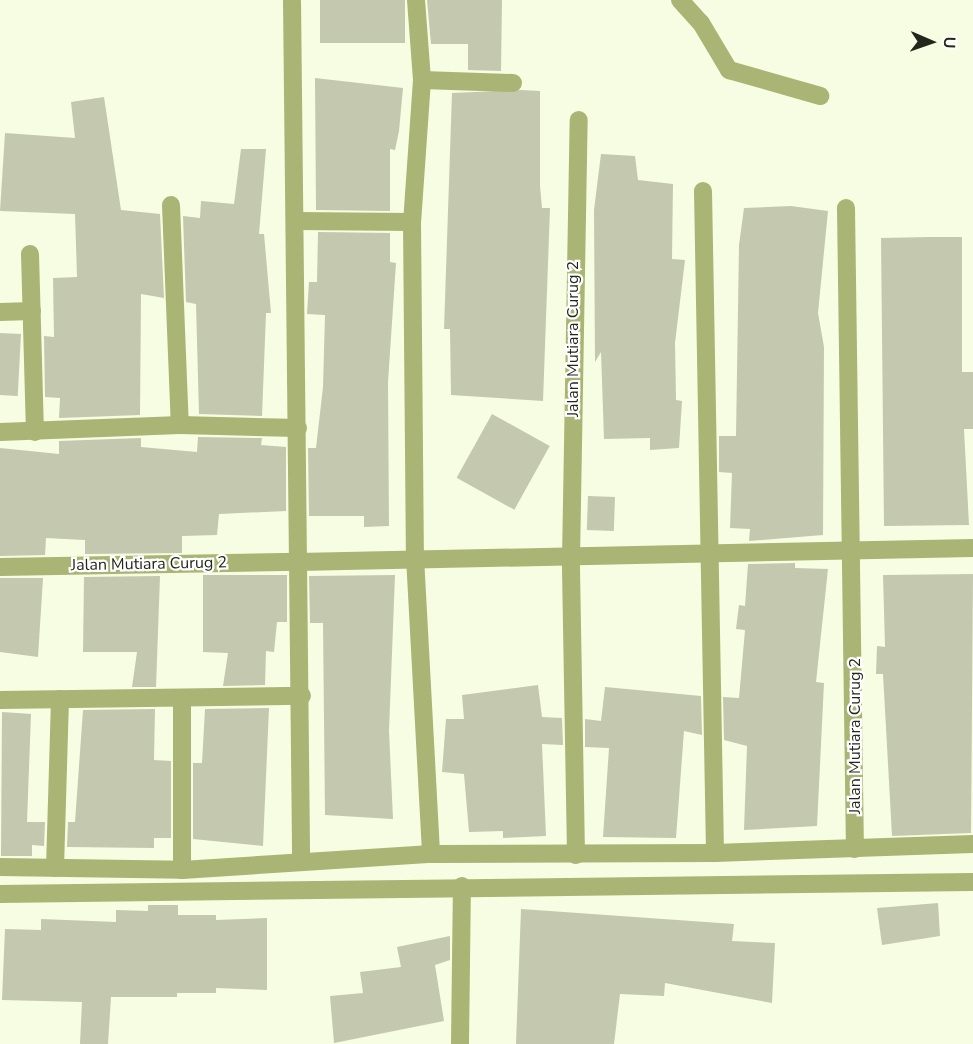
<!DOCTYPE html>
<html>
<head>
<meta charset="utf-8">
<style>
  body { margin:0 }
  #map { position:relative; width:973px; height:1044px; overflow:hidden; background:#f7fde2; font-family:"Nunito Sans",sans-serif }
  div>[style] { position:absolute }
  .building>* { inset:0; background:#c3c8ae; transform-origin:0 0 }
  .minor>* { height:18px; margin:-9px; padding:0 9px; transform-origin:9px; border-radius:9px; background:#aab475 }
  span { translate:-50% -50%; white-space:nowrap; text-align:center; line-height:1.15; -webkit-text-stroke:4.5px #fff; paint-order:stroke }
  .street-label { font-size:16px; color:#24261c }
  .north { position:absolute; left:901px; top:12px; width:60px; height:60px; -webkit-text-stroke:4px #fff; paint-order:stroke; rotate:92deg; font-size:16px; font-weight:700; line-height:24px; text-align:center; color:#24261c }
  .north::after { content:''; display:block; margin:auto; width:21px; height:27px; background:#24261c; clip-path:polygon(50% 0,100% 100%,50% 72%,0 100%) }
</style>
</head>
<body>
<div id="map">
  <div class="building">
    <div style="left:320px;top:0;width:85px;height:43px"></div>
    <div style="clip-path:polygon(427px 0,502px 0,501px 71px,468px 70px,468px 44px,431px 44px)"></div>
    <div style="clip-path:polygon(315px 78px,403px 88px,399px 131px,395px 150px,390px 149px,390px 211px,316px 210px)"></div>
    <div style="clip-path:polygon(521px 90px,540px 91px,540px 186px,542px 208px,550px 208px,543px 401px,451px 395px,450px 329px,444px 329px,452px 93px)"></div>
    <div style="clip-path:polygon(104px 97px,121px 210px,160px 214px,164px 298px,141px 294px,140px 415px,59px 418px,60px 398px,45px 397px,44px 336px,54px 337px,53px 278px,77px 277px,75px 214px,0 211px,5px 133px,75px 138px,71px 102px)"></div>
    <div style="clip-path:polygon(241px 149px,266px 149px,259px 234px,264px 234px,271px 313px,266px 313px,262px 416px,199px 414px,196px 304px,186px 302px,183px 216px,200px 218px,201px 201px,234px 204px)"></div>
    <div style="clip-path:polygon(601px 154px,635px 156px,638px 180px,673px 184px,672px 259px,685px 260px,675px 343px,676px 400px,682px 401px,679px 448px,650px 450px,650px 438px,604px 439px,601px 352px,595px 362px,594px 210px)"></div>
    <div style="clip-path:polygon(791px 206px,828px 211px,818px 313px,824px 347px,823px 535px,749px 541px,750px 529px,730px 528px,732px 473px,719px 472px,719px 436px,736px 436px,739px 245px,744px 208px)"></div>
    <div style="clip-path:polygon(318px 232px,390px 233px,390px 262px,396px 263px,388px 382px,389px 526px,364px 527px,364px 516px,309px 516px,308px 448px,316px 448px,323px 387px,325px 315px,307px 314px,309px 282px,317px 282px)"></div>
    <div style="clip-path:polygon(929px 237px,962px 237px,962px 372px,973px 372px,973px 429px,964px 429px,969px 525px,884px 526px,881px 238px)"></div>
    <div style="left:0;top:333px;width:21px;height:62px;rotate:3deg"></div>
    <div style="left:492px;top:414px;width:66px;height:73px;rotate:29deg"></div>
    <div style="clip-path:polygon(198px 437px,262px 438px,261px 445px,286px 447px,286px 511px,219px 514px,217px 535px,182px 536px,182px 553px,85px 554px,85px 540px,46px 538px,45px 555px,0 556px,0 448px,59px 454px,59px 441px,141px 438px,141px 447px,197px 452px)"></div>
    <div style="left:588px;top:496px;width:27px;height:34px;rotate:2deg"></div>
    <div style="clip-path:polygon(795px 563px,795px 568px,828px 569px,816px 682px,824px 683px,817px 826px,744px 830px,747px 746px,724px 740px,723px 697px,739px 698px,745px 630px,736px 629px,739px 605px,745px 606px,748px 564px)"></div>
    <div style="clip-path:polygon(973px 574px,971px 833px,892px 836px,883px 674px,876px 674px,877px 646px,885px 647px,883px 575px)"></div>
    <div style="clip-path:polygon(203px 575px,287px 575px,287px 622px,277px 622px,274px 652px,266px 651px,265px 685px,223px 686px,228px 653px,203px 652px)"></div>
    <div style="clip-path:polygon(395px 575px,389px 731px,393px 819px,325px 815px,323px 623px,310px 623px,309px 576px)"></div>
    <div style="clip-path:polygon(160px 576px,156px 687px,132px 687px,137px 652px,83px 652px,84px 577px)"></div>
    <div style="clip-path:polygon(0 578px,43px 578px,38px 657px,0 652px)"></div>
    <div style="clip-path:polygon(538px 685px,542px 717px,562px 718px,563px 745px,542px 744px,546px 836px,503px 838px,503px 831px,469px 832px,464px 774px,442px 772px,446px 719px,464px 719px,462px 695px)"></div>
    <div style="clip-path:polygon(605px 687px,701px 696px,702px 735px,684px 731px,676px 838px,603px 837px,609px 748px,585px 747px,585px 719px,601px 721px)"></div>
    <div style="clip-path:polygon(269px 708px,263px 846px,193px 839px,193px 763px,202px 763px,205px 709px)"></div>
    <div style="clip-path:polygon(155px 709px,154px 760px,171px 761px,171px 838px,154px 838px,154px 848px,67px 847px,68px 822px,75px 822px,83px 710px)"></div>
    <div style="clip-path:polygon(2px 712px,31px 714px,27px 822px,45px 822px,44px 846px,32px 845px,32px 856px,1px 856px)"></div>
    <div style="clip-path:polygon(938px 903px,940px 936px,882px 945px,877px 908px)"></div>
    <div style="clip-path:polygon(148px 905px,178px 905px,178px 915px,216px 915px,216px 920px,267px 918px,267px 990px,216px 988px,216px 993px,177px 993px,177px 997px,111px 997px,108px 1044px,80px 1044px,82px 1002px,2px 1000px,5px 929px,41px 930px,41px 919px,116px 922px,116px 910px,148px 911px)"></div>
    <div style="clip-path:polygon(521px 909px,734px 924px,732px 941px,775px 943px,772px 1003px,665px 983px,664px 996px,620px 994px,614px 1044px,516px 1044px)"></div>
    <div style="clip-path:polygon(450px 936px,450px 960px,435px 965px,444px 1021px,334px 1043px,330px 996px,363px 993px,360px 972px,401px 967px,397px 947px)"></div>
  </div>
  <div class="minor">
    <div style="left:292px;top:0;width:562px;rotate:89.39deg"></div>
    <div style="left:298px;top:562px;width:675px;rotate:-1.19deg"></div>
    <div style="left:416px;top:0;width:80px;rotate:85.7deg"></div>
    <div style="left:422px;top:80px;width:142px;rotate:94deg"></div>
    <div style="left:412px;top:222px;width:335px;rotate:89.5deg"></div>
    <div style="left:415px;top:557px;width:297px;rotate:86.9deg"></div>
    <div style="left:680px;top:0;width:31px;rotate:48deg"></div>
    <div style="left:701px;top:23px;width:55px;rotate:59.2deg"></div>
    <div style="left:729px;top:70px;width:95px;rotate:15.9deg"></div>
    <div style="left:422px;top:80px;width:91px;rotate:1.9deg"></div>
    <div style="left:703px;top:191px;width:662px;rotate:88.96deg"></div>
    <div style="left:171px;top:205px;width:220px;rotate:87.7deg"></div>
    <div style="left:846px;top:208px;width:641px;rotate:89.2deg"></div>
    <div style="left:295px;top:221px;width:117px;rotate:0.5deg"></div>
    <div style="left:30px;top:254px;width:178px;rotate:88.4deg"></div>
    <div style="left:0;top:312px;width:32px;rotate:-2deg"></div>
    <div style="left:0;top:432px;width:180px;rotate:-2.2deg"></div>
    <div style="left:180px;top:425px;width:118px;rotate:1.5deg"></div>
    <div style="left:0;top:567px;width:298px;rotate:-1deg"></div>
    <div style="left:298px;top:562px;width:299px;rotate:89.4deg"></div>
    <div style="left:0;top:700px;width:302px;rotate:-0.8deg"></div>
    <div style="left:576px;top:855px;width:296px;rotate:-91deg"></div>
    <div style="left:571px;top:559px;width:439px;rotate:-89deg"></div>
    <div style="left:0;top:867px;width:182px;rotate:0.9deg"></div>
    <div style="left:182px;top:870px;width:250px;rotate:-3.7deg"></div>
    <div style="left:431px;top:854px;width:284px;rotate:-0.2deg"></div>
    <div style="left:715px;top:853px;width:258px;rotate:-2deg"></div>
    <div style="left:55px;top:868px;width:169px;rotate:-88.3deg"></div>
    <div style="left:182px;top:870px;width:172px;rotate:-90deg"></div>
    <div style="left:0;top:894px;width:973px;rotate:-0.71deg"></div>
    <div style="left:460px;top:1044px;width:158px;rotate:-89.3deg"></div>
  </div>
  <div class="street-label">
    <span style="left:573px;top:339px;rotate:-90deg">Jalan Mutiara Curug 2</span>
    <span style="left:149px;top:564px;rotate:-1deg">Jalan Mutiara Curug 2</span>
    <span style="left:855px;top:736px;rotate:-90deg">Jalan Mutiara Curug 2</span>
  </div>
  <div class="north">U</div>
</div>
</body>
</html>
